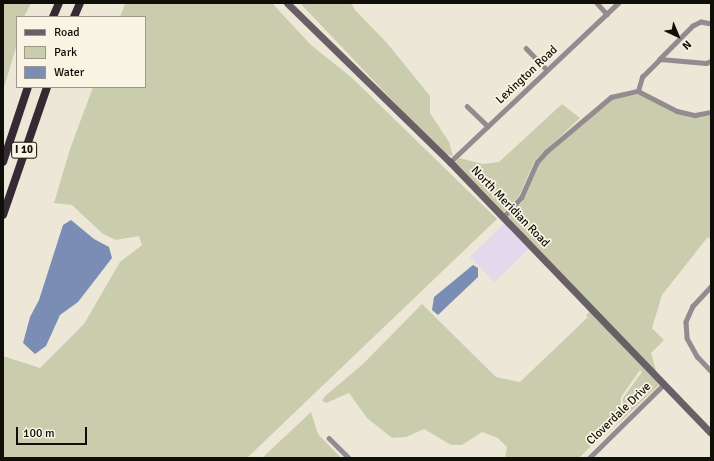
<!DOCTYPE html>
<html>
<head>
<meta charset="utf-8">
<style>
  body { margin:0 }
  #map { position:relative; width:714px; height:461px; overflow:hidden; background:#ece7d6; font-family:Signika,sans-serif }
  div>[style] { position:absolute }
  .commercial>* { inset:0; background:#e3d8ec; transform-origin:0 0 }
  .green>* { inset:0; background:#cacdad }
  .water>* { inset:0; background:#7a8eb5 }
  .street>* { height:4.5px; margin:-2.25px; padding:0 2.25px; transform-origin:2.25px; border-radius:2.25px; background:#928b90 }
  .secondary>* { height:7px; margin:-3.5px; padding:0 3.5px; transform-origin:3.5px; border-radius:3.5px; background:#696067 }
  .highway>* { height:8px; margin:-4px; padding:0 4px; transform-origin:4px; border-radius:4px; background:#352a33 }
  span { translate:-50% -50%; white-space:nowrap; text-align:center; line-height:1.15; -webkit-text-stroke:3.5px #f9f4e3; paint-order:stroke }
  .shield-label span { padding:1px 3px; background:#f9f4e3; border:1px solid; border-radius:3px; -webkit-text-stroke-width:0 }
  .shield-label { font-size:11px; color:#100e09; font-weight:700 }
  .street-label { font-size:12px; color:#100e09 }
  .frame { position:absolute; inset:0; border:4px solid #100e09; pointer-events:none }
  .legend { position:absolute; left:16px; top:16px; width:130px; height:72px; box-sizing:border-box; background:#f9f4e3; border:1px solid #9c988c; margin:0; padding:5px 7px; list-style:none; font-size:12px; color:#100e09 }
  .legend li { display:flex; align-items:center; gap:8px; height:20px }
  .legend b { width:20px; border:1px solid #9c988c }
  .north { position:absolute; left:658px; top:16px; width:40px; height:40px; -webkit-text-stroke:3px #f9f4e3; paint-order:stroke; rotate:136deg; font-size:11px; font-weight:700; line-height:16px; text-align:center; color:#100e09 }
  .north::after { content:''; display:block; margin:auto; width:14px; height:18px; background:#100e09; clip-path:polygon(50% 0,100% 100%,50% 72%,0 100%) }
  .scale { position:absolute; left:16px; top:427px; width:71px; height:18px; box-sizing:border-box; border:2px solid #100e09; border-top:0; padding-left:5px; font-size:12px; line-height:14px; white-space:nowrap; color:#100e09; -webkit-text-stroke:3px #f9f4e3; paint-order:stroke }
</style>
</head>
<body>
<div id="map">
  <div class="commercial">
    <div style="left:506px;top:222px;width:35px;height:50px;rotate:46deg"></div>
  </div>
  <div class="green">
    <div style="clip-path:polygon(3px 3px,31px 3px,24px 17px,17px 17px,17px 44px,3px 91px)"></div>
    <div style="clip-path:polygon(125px 3px,272px 3px,311px 45px,351px 77px,497px 219px,247px 458px,3px 458px,3px 356px,40px 368px,84px 324px,120px 262px,142px 245px,139px 236px,116px 240px,103px 234px,72px 205px,54px 203px,70px 149px,93px 87px,145px 87px,145px 17px,120px 17px)"></div>
    <div style="clip-path:polygon(300px 3px,351px 3px,355px 10px,387px 43px,430px 96px,430px 113px,449px 142px,453px 156px,446px 154px,429px 139px)"></div>
    <div style="clip-path:polygon(638px 94px,676px 113px,695px 117px,711px 115px,711px 237px,707px 238px,662px 295px,652px 328px,664px 340px,651px 353px,657px 374px,507px 217px,523px 201px,540px 163px,548px 154px,613px 99px)"></div>
    <div style="clip-path:polygon(562px 104px,580px 118px,535px 160px,519px 196px,503px 213px,454px 163px,459px 158px,483px 164px,499px 162px)"></div>
    <div style="clip-path:polygon(422px 304px,496px 377px,520px 382px,588px 317px,640px 370px,621px 397px,620px 417px,579px 458px,505px 458px,507px 447px,498px 438px,482px 432px,462px 445px,451px 445px,424px 429px,406px 437px,392px 438px,367px 418px,349px 393px,326px 403px,322px 401px,325px 396px,362px 365px)"></div>
    <div style="clip-path:polygon(591px 311px,660px 384px,602px 439px,622px 419px,623px 398px,642px 372px,586px 315px)"></div>
    <div style="clip-path:polygon(311px 412px,318px 434px,341px 458px,262px 458px)"></div>
  </div>
  <div class="water">
    <div style="clip-path:polygon(71px 220px,94px 239px,109px 247px,112px 258px,78px 302px,60px 315px,46px 346px,35px 354px,23px 343px,30px 317px,39px 300px,63px 225px)"></div>
    <div style="clip-path:polygon(473px 265px,478px 268px,478px 277px,438px 315px,432px 310px,434px 297px)"></div>
  </div>
  <div class="street">
    <div style="left:597px;top:3px;width:15px;rotate:48deg"></div>
    <div style="left:711px;top:24px;width:10px;rotate:-169deg"></div>
    <div style="left:701px;top:22px;width:9px;rotate:153deg"></div>
    <div style="left:693px;top:26px;width:47px;rotate:135deg"></div>
    <div style="left:660px;top:59px;width:46px;rotate:5deg"></div>
    <div style="left:706px;top:63px;width:5px;rotate:-22deg"></div>
    <div style="left:526px;top:48px;width:30px;rotate:46deg"></div>
    <div style="left:638px;top:91px;width:15px;rotate:-74deg"></div>
    <div style="left:642px;top:77px;width:25px;rotate:-45deg"></div>
    <div style="left:467px;top:106px;width:29px;rotate:44deg"></div>
    <div style="left:450px;top:162px;width:231px;rotate:-43.4deg"></div>
    <div style="left:504px;top:216px;width:25px;rotate:-47deg"></div>
    <div style="left:521px;top:198px;width:39px;rotate:-66deg"></div>
    <div style="left:537px;top:162px;width:13px;rotate:-48deg"></div>
    <div style="left:546px;top:152px;width:85px;rotate:-40.2deg"></div>
    <div style="left:611px;top:97px;width:28px;rotate:-13deg"></div>
    <div style="left:638px;top:91px;width:44px;rotate:27.1deg"></div>
    <div style="left:677px;top:111px;width:18px;rotate:13deg"></div>
    <div style="left:695px;top:115px;width:16px;rotate:-11deg"></div>
    <div style="left:711px;top:287px;width:26px;rotate:133deg"></div>
    <div style="left:693px;top:306px;width:17px;rotate:114deg"></div>
    <div style="left:686px;top:322px;width:16px;rotate:86deg"></div>
    <div style="left:687px;top:338px;width:21px;rotate:61deg"></div>
    <div style="left:697px;top:356px;width:21px;rotate:47deg"></div>
    <div style="left:329px;top:438px;width:28px;rotate:45deg"></div>
    <div style="left:589px;top:458px;width:105px;rotate:-44.6deg"></div>
  </div>
  <div class="secondary">
    <div style="left:287px;top:3px;width:228px;rotate:44.3deg"></div>
    <div style="left:450px;top:162px;width:376px;rotate:46.1deg"></div>
  </div>
  <div class="highway">
    <div style="left:53px;top:17px;width:15px;rotate:-67deg"></div>
    <div style="left:74px;top:17px;width:15px;rotate:-67deg"></div>
    <div style="left:3px;top:162px;width:79px;rotate:-71.6deg"></div>
    <div style="left:3px;top:215px;width:135px;rotate:-71deg"></div>
  </div>
  <div class="shield-label">
    <span style="left:24px;top:150px">I 10</span>
  </div>
  <div class="street-label">
    <span style="left:527px;top:75px;rotate:-43deg">Lexington Road</span>
    <span style="left:510px;top:207px;rotate:46deg">North Meridian Road</span>
    <span style="left:619px;top:414px;rotate:-44deg">Cloverdale Drive</span>
  </div>
  <div class="frame"></div>
  <ul class="legend">
  <li><b style="height:5px;background:#696067"></b>Road</li>
  <li><b style="height:11px;background:#cacdad"></b>Park</li>
  <li><b style="height:11px;background:#7a8eb5"></b>Water</li>
  </ul>
  <div class="north">N</div>
  <div class="scale">100 m</div>
</div>
</body>
</html>
